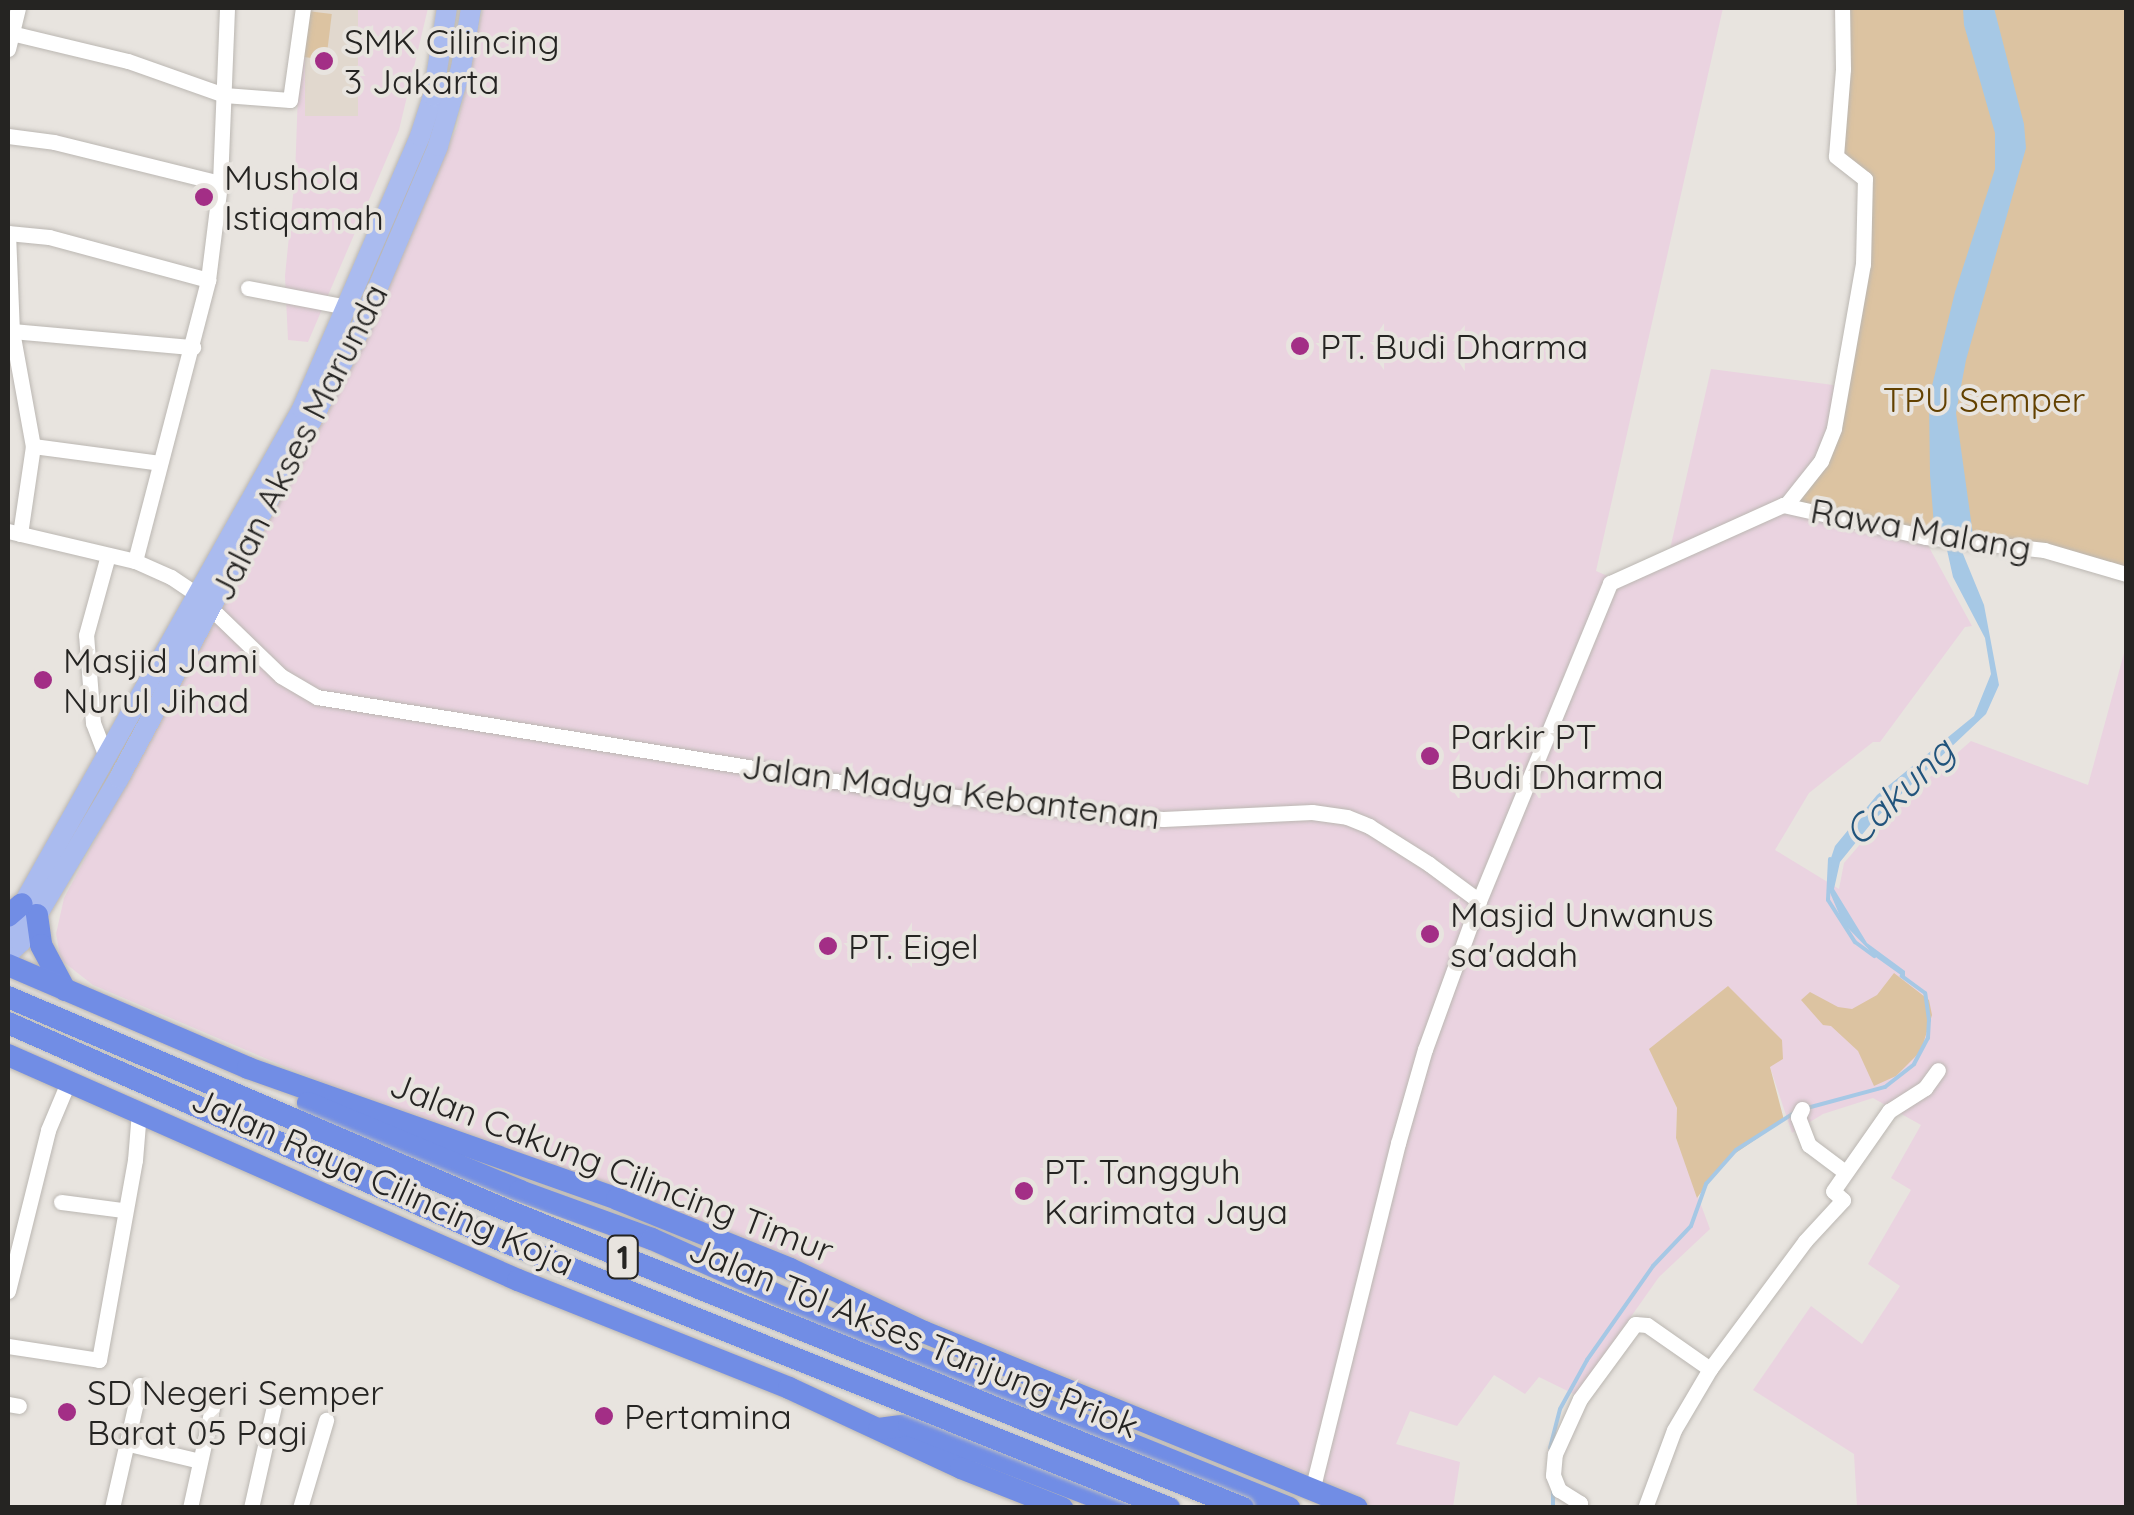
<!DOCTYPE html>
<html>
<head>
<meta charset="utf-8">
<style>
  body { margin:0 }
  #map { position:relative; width:2134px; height:1515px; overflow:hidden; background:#e8e4df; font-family:Quicksand,sans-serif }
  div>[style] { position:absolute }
  .industrial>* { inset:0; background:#ead3e0 }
  .built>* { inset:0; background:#e1d8ce; transform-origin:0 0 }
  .green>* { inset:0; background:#dcc3a1; transform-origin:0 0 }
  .water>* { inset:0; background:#a6c8e5 }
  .stream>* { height:4px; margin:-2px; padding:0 2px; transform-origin:2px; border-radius:2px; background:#a6c8e5 }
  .roads { filter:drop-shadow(0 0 2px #bbb7b2) drop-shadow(0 0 2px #bbb7b2) }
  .minor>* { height:15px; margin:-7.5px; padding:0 7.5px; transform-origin:7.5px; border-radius:7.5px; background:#fff }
  .major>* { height:20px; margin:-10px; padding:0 10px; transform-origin:10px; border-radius:10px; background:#aabbef }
  .highway>* { height:22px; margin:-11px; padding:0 11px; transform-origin:11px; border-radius:11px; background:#718de5 }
  .bridges { filter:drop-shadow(0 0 2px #c2c2c1) drop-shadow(0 0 2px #c2c2c1) }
  .highway-bridge>* { height:22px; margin:-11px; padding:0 11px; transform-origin:11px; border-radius:11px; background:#718de5 }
  .dots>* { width:28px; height:28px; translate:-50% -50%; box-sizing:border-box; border:5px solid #e8e4df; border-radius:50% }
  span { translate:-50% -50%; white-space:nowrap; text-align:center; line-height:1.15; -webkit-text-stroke:8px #e8e4df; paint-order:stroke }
  .shield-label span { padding:2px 8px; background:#e8e4df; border:2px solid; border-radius:8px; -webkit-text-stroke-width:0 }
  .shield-label { font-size:32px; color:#252422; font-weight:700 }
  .poi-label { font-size:35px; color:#252422 }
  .left { translate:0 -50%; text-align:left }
  .park-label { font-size:35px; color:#634100 }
  .street-label { font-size:35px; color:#252422 }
  .water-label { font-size:38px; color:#21547c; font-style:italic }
  .frame { position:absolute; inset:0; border:10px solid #252422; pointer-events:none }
</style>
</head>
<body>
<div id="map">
  <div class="industrial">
    <div style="clip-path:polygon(301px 8px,428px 8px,399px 130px,308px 342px,288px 340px,285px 276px,295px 176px)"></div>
    <div style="clip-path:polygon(483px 8px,1723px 8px,1596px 571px,1617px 580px,1668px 558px,1711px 369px,1841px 386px,1972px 626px,1965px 627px,1880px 742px,1873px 742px,1809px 793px,1775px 850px,1839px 889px,1844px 863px,1881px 820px,1971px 741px,2088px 785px,2126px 646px,2126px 1507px,1857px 1507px,1854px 1454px,1753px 1390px,1811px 1306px,1862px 1344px,1900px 1286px,1868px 1264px,1911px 1190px,1891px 1178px,1921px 1125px,1873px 1098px,1823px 1114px,1792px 1133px,1770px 1067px,1650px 1050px,1677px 1108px,1676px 1138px,1710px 1229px,1659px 1277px,1594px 1369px,1580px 1397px,1539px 1377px,1525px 1394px,1494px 1375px,1457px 1426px,1410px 1411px,1396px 1444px,1460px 1462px,1453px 1507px,1341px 1508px,1158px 1438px,93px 985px,61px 960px,56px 934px,64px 898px,350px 366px,457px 127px)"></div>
  </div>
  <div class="built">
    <div style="left:305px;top:8px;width:53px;height:108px"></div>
  </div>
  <div class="green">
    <div style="clip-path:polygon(1842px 8px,2126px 8px,2126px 575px,2044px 550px,1952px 539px,1786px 505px,1821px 461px,1863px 264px,1865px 180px,1836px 156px)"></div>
    <div style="left:307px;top:11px;width:25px;height:46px;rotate:7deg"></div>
    <div style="clip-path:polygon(1894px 973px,1929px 1000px,1932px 1015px,1921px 1051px,1896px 1076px,1874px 1086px,1858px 1051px,1831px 1026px,1823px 1025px,1801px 1000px,1810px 992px,1838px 1007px,1852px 1009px,1877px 995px)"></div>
    <div style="clip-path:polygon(1728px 986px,1782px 1040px,1783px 1059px,1770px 1067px,1784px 1120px,1724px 1161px,1697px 1198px,1676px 1138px,1677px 1108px,1649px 1049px)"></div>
  </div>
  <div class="water">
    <div style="clip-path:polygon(1963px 8px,1994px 8px,2024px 124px,2026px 148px,1966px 360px,1956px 413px,1974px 542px,1965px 541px,1961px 549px,1984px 605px,1999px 685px,1986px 714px,1874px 820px,1840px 862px,1834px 889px,1867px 943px,1905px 971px,1905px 978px,1877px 958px,1843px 923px,1828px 888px,1828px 867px,1835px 846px,1877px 795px,1974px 716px,1991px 674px,1985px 638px,1953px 577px,1947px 550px,1950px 542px,1935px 538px,1930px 475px,1929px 398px,1955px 292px,1995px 169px,1995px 133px,1964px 25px)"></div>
  </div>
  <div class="stream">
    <div style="left:1830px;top:859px;width:41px;rotate:92.8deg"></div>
    <div style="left:1828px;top:900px;width:50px;rotate:57.3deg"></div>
    <div style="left:1855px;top:942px;width:24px;rotate:36deg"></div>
    <div style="left:1807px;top:1108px;width:81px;rotate:-15.1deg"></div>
    <div style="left:1885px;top:1087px;width:37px;rotate:-38deg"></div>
    <div style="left:1914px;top:1064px;width:30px;rotate:-62deg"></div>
    <div style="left:1928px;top:1038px;width:18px;rotate:-87deg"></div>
    <div style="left:1929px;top:1020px;width:27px;rotate:-98deg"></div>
    <div style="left:1925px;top:993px;width:29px;rotate:-144deg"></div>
    <div style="left:1550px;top:1448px;width:40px;rotate:-75.6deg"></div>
    <div style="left:1560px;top:1409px;width:56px;rotate:-61.1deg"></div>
    <div style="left:1587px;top:1360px;width:115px;rotate:-54.9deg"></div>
    <div style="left:1653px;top:1266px;width:55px;rotate:-46.5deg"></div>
    <div style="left:1691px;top:1226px;width:45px;rotate:-70.3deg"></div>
    <div style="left:1706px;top:1184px;width:45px;rotate:-48.6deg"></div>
    <div style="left:1736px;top:1150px;width:69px;rotate:-32.5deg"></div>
    <div style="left:1553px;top:1492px;width:16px;rotate:90deg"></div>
  </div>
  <div class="roads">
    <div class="minor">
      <div style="left:11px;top:33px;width:120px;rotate:13.5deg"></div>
      <div style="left:128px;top:61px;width:102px;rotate:19.5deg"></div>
      <div style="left:224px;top:95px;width:66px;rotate:4.3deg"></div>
      <div style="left:290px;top:100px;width:93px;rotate:-82deg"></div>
      <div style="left:8px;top:49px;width:42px;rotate:-76.3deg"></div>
      <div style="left:8px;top:136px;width:46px;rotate:7.4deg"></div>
      <div style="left:54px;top:142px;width:171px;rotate:13.9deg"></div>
      <div style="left:8px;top:233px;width:98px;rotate:87.7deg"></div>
      <div style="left:12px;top:331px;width:117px;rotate:79.7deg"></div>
      <div style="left:33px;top:446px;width:89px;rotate:98.4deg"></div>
      <div style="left:8px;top:233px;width:41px;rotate:5.6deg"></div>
      <div style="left:49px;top:237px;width:165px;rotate:15.1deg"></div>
      <div style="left:248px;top:288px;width:102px;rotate:10.8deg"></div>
      <div style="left:12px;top:331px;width:182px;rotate:5.1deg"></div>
      <div style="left:33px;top:446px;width:128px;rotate:7.6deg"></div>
      <div style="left:1786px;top:505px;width:56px;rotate:-51.5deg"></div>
      <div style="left:1821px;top:461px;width:35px;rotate:-68deg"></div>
      <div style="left:1834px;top:428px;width:167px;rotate:-80deg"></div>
      <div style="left:1863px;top:264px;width:85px;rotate:-88.7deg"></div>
      <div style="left:1865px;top:179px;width:37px;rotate:-142deg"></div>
      <div style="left:1836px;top:156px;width:87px;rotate:-85.4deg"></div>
      <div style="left:1843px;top:69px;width:61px;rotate:-90.9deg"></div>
      <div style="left:8px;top:531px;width:130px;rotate:13.3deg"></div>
      <div style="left:135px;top:561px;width:39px;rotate:24deg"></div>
      <div style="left:171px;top:577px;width:30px;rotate:34deg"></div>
      <div style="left:196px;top:594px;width:118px;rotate:44deg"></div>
      <div style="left:281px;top:676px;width:42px;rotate:30.3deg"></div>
      <div style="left:317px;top:697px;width:555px;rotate:9.22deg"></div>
      <div style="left:865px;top:786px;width:221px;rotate:6.8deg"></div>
      <div style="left:1084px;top:812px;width:79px;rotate:5.1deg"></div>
      <div style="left:1163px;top:819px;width:149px;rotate:-2.7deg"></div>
      <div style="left:1312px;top:812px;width:35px;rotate:8deg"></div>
      <div style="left:1347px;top:817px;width:24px;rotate:22deg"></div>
      <div style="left:1369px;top:826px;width:71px;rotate:32.3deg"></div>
      <div style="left:1429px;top:864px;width:62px;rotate:36.5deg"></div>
      <div style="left:1479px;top:901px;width:158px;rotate:110deg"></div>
      <div style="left:1425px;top:1049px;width:98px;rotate:106deg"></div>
      <div style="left:1398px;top:1143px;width:357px;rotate:103.9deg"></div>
      <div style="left:135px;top:561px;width:290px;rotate:-75.4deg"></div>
      <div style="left:208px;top:280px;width:98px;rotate:-82.9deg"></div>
      <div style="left:220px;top:183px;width:175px;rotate:-87.7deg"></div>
      <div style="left:105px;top:754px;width:33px;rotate:-111deg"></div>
      <div style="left:93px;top:723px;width:88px;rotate:-94.5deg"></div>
      <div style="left:86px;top:635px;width:83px;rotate:-74.6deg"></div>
      <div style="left:1479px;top:901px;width:344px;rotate:-67.6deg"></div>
      <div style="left:1610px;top:583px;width:190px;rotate:-24.3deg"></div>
      <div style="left:1783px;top:505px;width:147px;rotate:12.6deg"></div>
      <div style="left:1926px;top:537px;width:119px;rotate:6.3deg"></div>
      <div style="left:2044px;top:550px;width:85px;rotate:16.3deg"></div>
      <div style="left:1802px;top:1109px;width:9px;rotate:117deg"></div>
      <div style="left:1798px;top:1117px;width:30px;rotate:69deg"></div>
      <div style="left:1809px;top:1145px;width:45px;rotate:36.9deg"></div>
      <div style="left:61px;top:1202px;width:63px;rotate:7.4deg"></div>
      <div style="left:8px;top:1291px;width:166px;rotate:-76deg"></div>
      <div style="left:48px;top:1130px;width:54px;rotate:-67.2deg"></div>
      <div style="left:8px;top:1346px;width:92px;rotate:8.7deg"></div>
      <div style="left:99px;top:1360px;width:203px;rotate:-79.8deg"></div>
      <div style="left:135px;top:1160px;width:49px;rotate:-85.3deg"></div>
      <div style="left:8px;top:1404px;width:11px;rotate:10deg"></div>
      <div style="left:129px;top:1444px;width:73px;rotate:13.5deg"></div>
      <div style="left:112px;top:1508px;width:126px;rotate:-77.2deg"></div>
      <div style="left:190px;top:1508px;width:107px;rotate:-77.6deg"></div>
      <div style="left:251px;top:1508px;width:105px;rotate:-77.3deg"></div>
      <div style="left:300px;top:1508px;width:92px;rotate:-73.5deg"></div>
      <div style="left:1579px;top:1508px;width:5px;rotate:-79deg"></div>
      <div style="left:1580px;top:1503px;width:25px;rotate:-148deg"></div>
      <div style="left:1559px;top:1490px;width:16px;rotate:-112deg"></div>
      <div style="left:1553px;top:1475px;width:21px;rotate:-85deg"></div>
      <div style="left:1555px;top:1454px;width:60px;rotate:-65.6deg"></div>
      <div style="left:1580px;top:1399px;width:93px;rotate:-53.7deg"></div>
      <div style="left:1635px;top:1324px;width:12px;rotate:5deg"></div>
      <div style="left:1647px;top:1325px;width:77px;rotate:34.9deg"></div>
      <div style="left:1645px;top:1508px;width:83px;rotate:-69.6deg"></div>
      <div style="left:1674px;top:1430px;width:71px;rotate:-59.5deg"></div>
      <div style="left:1710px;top:1369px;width:159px;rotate:-53.4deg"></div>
      <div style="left:1805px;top:1241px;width:56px;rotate:-47.2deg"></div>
      <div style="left:1843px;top:1200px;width:13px;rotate:-138deg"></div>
      <div style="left:1833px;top:1191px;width:98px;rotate:-55deg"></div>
      <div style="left:1889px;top:1111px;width:43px;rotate:-32.6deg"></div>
      <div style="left:1925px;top:1088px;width:22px;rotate:-54deg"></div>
    </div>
    <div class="major">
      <div style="left:8px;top:931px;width:599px;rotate:-60.61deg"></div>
      <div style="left:302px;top:409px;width:297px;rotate:-66.6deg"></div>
      <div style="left:420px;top:136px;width:42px;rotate:-72deg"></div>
      <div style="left:433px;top:96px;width:89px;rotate:-81deg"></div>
      <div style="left:8px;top:954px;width:18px;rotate:-43deg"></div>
      <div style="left:21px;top:942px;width:191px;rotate:-59.1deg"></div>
      <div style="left:119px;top:778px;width:504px;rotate:-61.71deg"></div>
      <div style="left:358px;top:334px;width:204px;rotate:-66.9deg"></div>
      <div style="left:438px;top:146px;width:81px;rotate:-73.6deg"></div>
      <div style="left:461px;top:68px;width:61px;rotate:-80.5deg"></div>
    </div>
    <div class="highway">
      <div style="left:37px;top:915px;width:30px;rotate:82deg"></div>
      <div style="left:41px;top:945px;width:51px;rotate:61.9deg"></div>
      <div style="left:8px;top:916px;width:18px;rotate:-41deg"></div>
      <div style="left:8px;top:965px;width:261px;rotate:23.2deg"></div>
      <div style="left:248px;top:1068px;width:392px;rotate:19.5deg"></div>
      <div style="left:617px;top:1199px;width:187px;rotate:22deg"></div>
      <div style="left:790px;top:1269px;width:148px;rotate:25.2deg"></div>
      <div style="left:924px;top:1332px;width:467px;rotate:22.1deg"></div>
      <div style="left:8px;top:1055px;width:557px;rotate:23.81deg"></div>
      <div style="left:518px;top:1280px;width:292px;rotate:21.7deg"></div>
      <div style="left:789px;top:1388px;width:190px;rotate:24.9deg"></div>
      <div style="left:961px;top:1468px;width:109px;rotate:21.6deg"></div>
      <div style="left:308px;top:1103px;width:230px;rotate:22.5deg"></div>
      <div style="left:520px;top:1191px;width:140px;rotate:20deg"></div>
      <div style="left:652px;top:1239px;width:284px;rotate:24.1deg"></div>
      <div style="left:911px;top:1355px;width:408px;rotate:22deg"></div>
      <div style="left:879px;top:1429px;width:30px;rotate:-8deg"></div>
      <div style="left:909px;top:1425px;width:230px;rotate:21.1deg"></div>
    </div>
  </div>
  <div class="bridges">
    <div class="highway-bridge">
      <div style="left:8px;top:997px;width:542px;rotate:23.16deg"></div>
      <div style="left:506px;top:1210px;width:795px;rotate:22.02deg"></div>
      <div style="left:8px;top:1023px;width:538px;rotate:23.8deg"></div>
      <div style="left:500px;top:1240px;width:721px;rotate:21.83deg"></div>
    </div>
  </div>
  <div class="dots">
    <div style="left:324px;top:61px;background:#a32e86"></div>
    <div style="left:204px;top:197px;background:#a32e86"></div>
    <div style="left:1300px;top:346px;background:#a32e86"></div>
    <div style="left:43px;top:680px;background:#a32e86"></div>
    <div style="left:1430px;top:756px;background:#a32e86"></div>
    <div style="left:1430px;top:934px;background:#a32e86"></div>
    <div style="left:828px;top:946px;background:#a32e86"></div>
    <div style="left:1024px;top:1191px;background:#a32e86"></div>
    <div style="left:67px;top:1412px;background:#a32e86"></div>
    <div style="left:604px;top:1416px;background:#a32e86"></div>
  </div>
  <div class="shield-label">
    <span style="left:623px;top:1257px">1</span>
  </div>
  <div class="poi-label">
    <span class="left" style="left:344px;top:61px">SMK Cilincing<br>3 Jakarta</span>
    <span class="left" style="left:224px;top:197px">Mushola<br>Istiqamah</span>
    <span class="left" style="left:1320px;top:346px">PT. Budi Dharma</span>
    <span class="left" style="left:63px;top:680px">Masjid Jami<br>Nurul Jihad</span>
    <span class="left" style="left:1450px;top:756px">Parkir PT<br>Budi Dharma</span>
    <span class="left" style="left:1450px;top:934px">Masjid Unwanus<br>sa'adah</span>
    <span class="left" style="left:848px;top:946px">PT. Eigel</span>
    <span class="left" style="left:1044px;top:1191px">PT. Tangguh<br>Karimata Jaya</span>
    <span class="left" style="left:87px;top:1412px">SD Negeri Semper<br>Barat 05 Pagi</span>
    <span class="left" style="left:624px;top:1416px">Pertamina</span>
  </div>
  <div class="park-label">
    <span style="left:1984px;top:399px">TPU Semper</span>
  </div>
  <div class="street-label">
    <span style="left:298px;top:442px;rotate:-63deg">Jalan Akses Marunda</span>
    <span style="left:1921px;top:529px;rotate:10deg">Rawa Malang</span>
    <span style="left:951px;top:791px;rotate:7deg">Jalan Madya Kebantenan</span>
    <span style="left:612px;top:1167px;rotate:21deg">Jalan Cakung Cilincing Timur</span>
    <span style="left:383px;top:1181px;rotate:24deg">Jalan Raya Cilincing Koja</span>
    <span style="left:914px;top:1337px;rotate:22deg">Jalan Tol Akses Tanjung Priok</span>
  </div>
  <div class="water-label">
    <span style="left:1899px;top:792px;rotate:-44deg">Cakung</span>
  </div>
  <div class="frame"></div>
</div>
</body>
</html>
